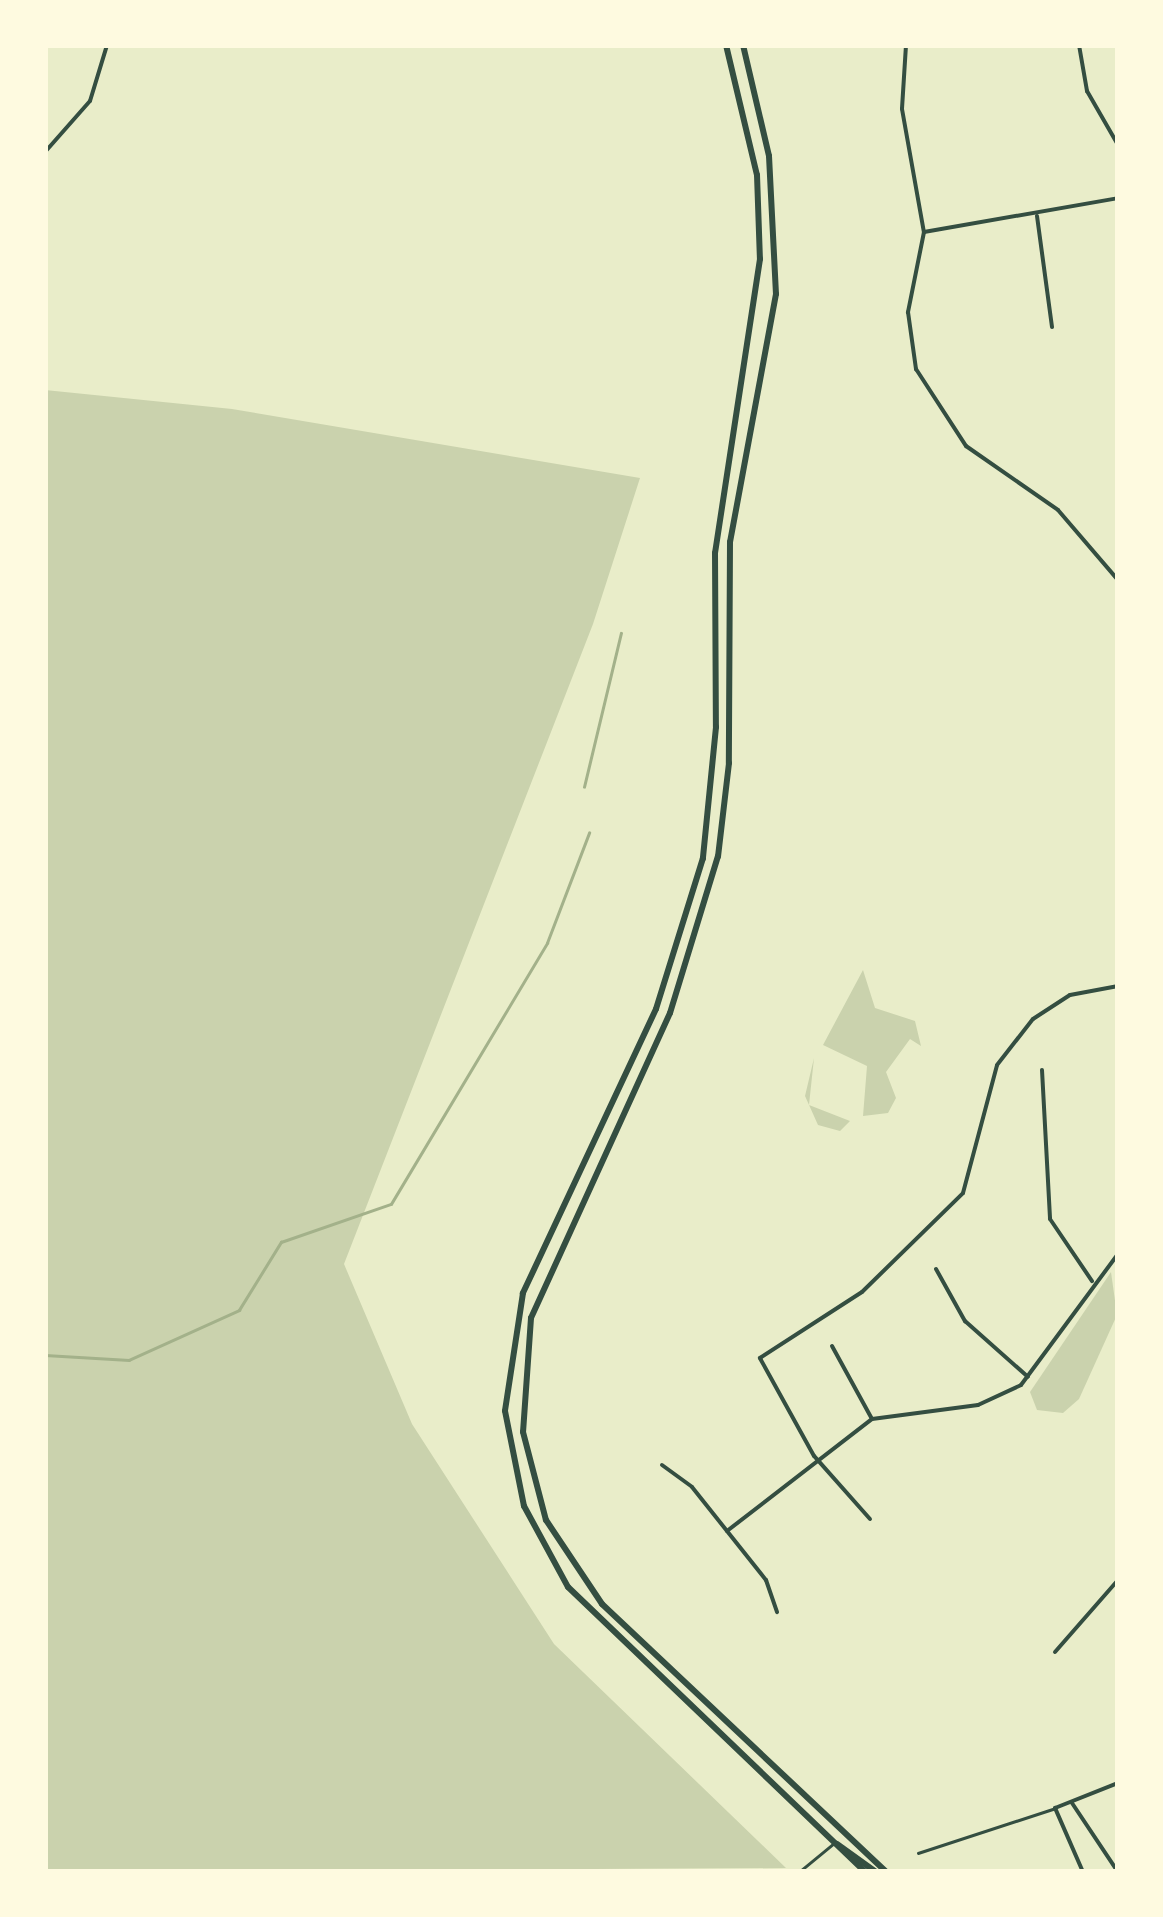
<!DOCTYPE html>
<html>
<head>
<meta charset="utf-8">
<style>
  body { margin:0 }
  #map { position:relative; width:1163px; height:1917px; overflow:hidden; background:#e9edc9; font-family:"Noto Sans",sans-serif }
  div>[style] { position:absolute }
  .green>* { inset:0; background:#cad2ad }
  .stream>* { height:2.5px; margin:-1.25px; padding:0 1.25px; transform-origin:1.25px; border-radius:1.25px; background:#a3b18a }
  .service>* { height:2.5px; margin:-1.25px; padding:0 1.25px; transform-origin:1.25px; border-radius:1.25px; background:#344e41 }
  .minor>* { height:4px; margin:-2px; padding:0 2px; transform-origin:2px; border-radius:2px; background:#344e41 }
  .primary>* { height:6px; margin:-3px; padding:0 3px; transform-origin:3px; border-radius:3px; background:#344e41 }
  span { translate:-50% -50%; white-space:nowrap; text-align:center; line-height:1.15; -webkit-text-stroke:8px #fefae0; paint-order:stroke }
  .frame { position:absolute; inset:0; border:48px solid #fefae0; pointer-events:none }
</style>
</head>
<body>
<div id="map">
  <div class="green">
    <div style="clip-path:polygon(45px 390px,232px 409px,640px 478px,593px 624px,344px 1264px,412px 1424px,554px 1644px,786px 1868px,45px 1872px)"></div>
    <div style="clip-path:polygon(863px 970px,875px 1008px,915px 1021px,921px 1046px,910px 1039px,886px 1072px,896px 1098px,888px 1113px,863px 1116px,867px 1066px,823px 1045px)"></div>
    <div style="clip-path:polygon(814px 1058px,809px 1105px,850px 1121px,840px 1131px,818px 1125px,805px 1096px)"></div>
    <div style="clip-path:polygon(1111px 1272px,1117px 1315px,1079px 1399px,1063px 1413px,1037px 1410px,1030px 1392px)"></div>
  </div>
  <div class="stream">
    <div style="left:584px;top:787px;width:158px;rotate:-76.5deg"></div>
    <div style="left:45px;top:1355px;width:84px;rotate:3.4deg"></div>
    <div style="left:129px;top:1360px;width:121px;rotate:-24.4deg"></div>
    <div style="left:239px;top:1310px;width:80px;rotate:-58.3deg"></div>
    <div style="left:281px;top:1242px;width:116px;rotate:-19.1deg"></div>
    <div style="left:391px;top:1204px;width:304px;rotate:-59.1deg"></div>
    <div style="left:547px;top:943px;width:118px;rotate:-69.1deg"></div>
  </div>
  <div class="service">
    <div style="left:918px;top:1853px;width:142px;rotate:-18.1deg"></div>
    <div style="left:799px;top:1872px;width:44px;rotate:-39.5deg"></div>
  </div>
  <div class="minor">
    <div style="left:906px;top:45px;width:64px;rotate:93.6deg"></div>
    <div style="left:902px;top:109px;width:125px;rotate:79.9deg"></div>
    <div style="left:924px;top:232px;width:82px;rotate:101.3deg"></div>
    <div style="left:908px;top:312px;width:58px;rotate:82deg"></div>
    <div style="left:916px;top:369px;width:92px;rotate:57deg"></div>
    <div style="left:966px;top:446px;width:112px;rotate:34.8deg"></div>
    <div style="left:1058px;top:510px;width:92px;rotate:49.4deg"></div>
    <div style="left:1079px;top:45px;width:47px;rotate:80.1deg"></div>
    <div style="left:1087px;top:91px;width:62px;rotate:60.1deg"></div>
    <div style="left:45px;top:152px;width:68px;rotate:-48.6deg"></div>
    <div style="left:90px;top:101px;width:59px;rotate:-73.1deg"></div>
    <div style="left:1037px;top:216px;width:112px;rotate:82.3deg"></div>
    <div style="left:924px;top:232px;width:197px;rotate:-9.9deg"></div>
    <div style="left:1042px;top:1070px;width:149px;rotate:86.9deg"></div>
    <div style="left:1050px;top:1219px;width:75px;rotate:55.9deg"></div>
    <div style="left:936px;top:1269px;width:60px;rotate:60.9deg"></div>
    <div style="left:965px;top:1321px;width:84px;rotate:41.6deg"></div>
    <div style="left:832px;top:1346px;width:83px;rotate:61.3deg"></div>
    <div style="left:662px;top:1465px;width:37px;rotate:36deg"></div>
    <div style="left:692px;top:1487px;width:119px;rotate:51.5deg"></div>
    <div style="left:766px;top:1580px;width:34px;rotate:71deg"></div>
    <div style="left:870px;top:1519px;width:84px;rotate:-131.6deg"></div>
    <div style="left:814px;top:1456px;width:112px;rotate:-118.9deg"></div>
    <div style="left:760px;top:1358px;width:121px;rotate:-32.9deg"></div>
    <div style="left:862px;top:1292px;width:141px;rotate:-44.4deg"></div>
    <div style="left:963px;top:1193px;width:132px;rotate:-75.1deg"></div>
    <div style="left:997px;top:1065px;width:58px;rotate:-52deg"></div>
    <div style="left:1033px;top:1019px;width:44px;rotate:-33deg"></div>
    <div style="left:1070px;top:995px;width:49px;rotate:-10.6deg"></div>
    <div style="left:727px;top:1531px;width:183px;rotate:-37.7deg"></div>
    <div style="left:872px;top:1419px;width:107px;rotate:-7.5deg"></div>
    <div style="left:978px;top:1405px;width:47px;rotate:-24.9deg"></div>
    <div style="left:1021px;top:1385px;width:163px;rotate:-53.5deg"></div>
    <div style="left:1055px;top:1652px;width:96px;rotate:-48.8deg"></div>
    <div style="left:1072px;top:1803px;width:83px;rotate:56.3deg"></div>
    <div style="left:1083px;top:1872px;width:70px;rotate:-113.6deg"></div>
    <div style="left:1055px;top:1808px;width:68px;rotate:-21.6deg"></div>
  </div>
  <div class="primary">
    <div style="left:726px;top:45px;width:134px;rotate:76.6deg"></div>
    <div style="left:757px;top:175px;width:84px;rotate:88deg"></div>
    <div style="left:760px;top:259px;width:297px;rotate:98.7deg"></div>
    <div style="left:715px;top:553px;width:174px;rotate:89.7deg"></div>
    <div style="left:716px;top:727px;width:132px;rotate:95.7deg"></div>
    <div style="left:703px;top:858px;width:158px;rotate:107.3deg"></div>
    <div style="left:656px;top:1009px;width:314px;rotate:115.1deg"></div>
    <div style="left:523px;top:1293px;width:119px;rotate:98.7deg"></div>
    <div style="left:505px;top:1411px;width:97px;rotate:78.7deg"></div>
    <div style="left:524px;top:1506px;width:92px;rotate:61.5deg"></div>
    <div style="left:568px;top:1587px;width:412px;rotate:43.8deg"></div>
    <div style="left:743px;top:45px;width:114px;rotate:76.8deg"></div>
    <div style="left:769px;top:156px;width:138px;rotate:87.1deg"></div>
    <div style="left:776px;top:294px;width:252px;rotate:100.5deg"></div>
    <div style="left:730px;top:542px;width:221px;rotate:90.3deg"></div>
    <div style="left:729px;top:763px;width:94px;rotate:96.7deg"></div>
    <div style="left:718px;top:856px;width:164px;rotate:107deg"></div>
    <div style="left:670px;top:1013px;width:335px;rotate:114.5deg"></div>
    <div style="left:531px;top:1318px;width:114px;rotate:94deg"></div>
    <div style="left:523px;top:1432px;width:91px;rotate:75.4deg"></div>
    <div style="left:546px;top:1520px;width:101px;rotate:56.3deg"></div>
    <div style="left:602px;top:1604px;width:390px;rotate:43.3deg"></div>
    <div style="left:837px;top:1844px;width:48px;rotate:35.7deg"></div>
  </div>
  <div class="frame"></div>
</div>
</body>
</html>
